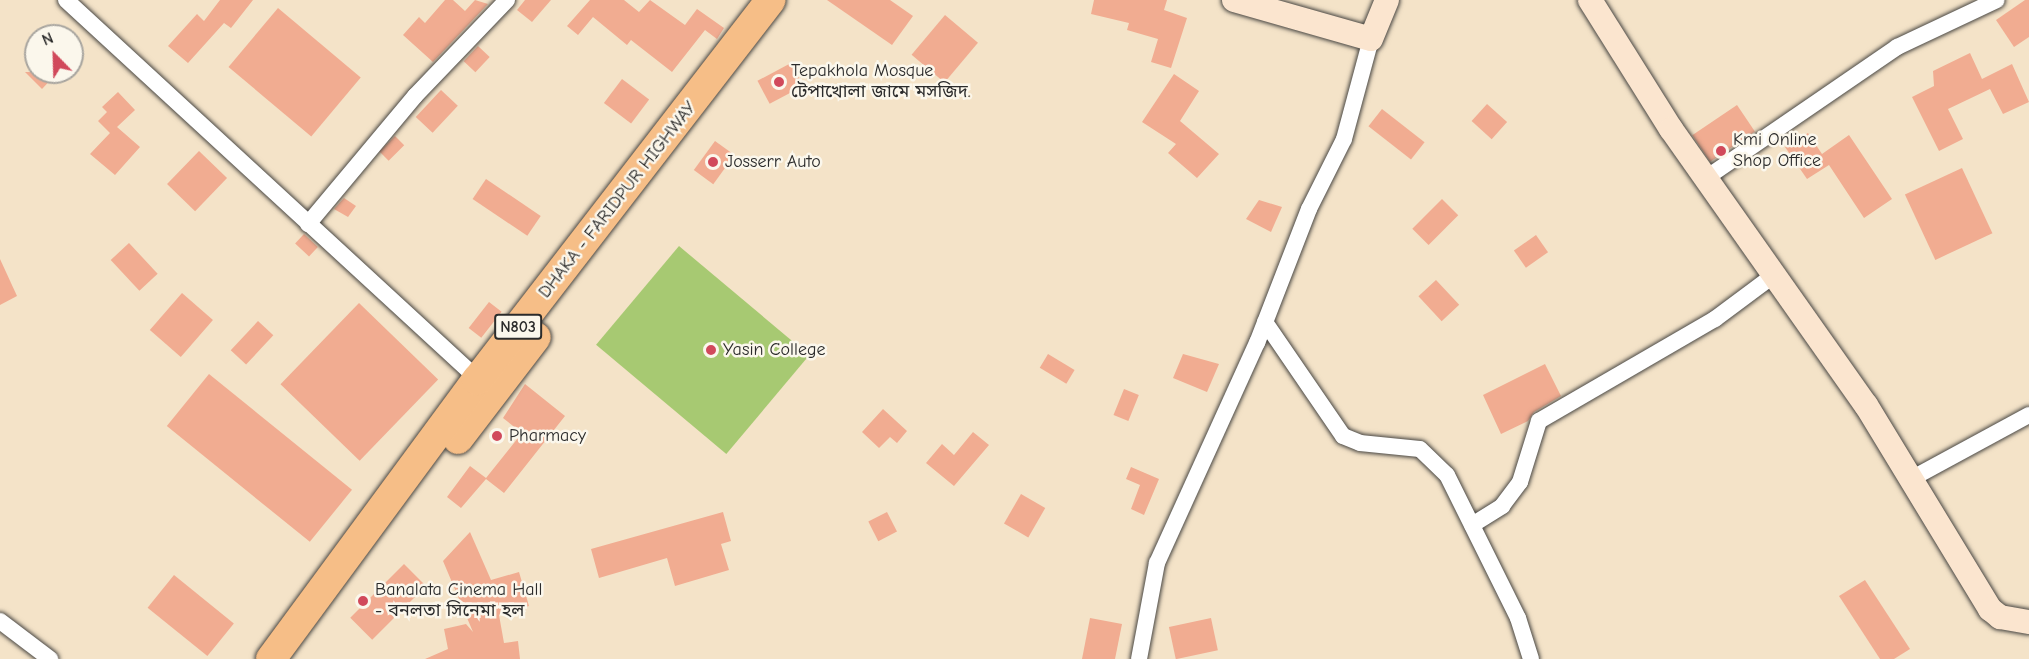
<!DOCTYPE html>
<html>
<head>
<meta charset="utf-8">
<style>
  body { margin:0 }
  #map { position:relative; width:2029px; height:659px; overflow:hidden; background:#f4e3c8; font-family:"Comic Neue","Noto Sans Bengali",sans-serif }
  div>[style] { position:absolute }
  .green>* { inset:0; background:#a7c972; transform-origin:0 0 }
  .building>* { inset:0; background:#f1ac91; transform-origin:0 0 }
  .roads { filter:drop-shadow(0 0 2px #494743) drop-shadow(0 0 2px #494743) }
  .street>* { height:16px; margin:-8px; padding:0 8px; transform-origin:8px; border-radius:8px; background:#fff }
  .secondary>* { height:24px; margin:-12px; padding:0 12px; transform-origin:12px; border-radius:12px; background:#fbe5cf }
  .highway>* { height:30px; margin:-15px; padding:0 15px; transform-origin:15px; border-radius:15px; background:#f6be87 }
  .dots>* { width:16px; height:16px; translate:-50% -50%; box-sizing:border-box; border:3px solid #fbf7ec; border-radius:50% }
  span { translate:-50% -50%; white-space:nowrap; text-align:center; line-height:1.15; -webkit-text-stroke:5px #fbf7ec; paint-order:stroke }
  .shield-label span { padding:2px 4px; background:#fbf7ec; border:2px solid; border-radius:4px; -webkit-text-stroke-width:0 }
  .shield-label { font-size:16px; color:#2b2b2b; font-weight:700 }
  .poi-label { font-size:18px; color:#2b2b2b }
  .left { translate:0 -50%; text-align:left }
  .street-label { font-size:18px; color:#2b2b2b }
  .north { position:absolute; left:24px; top:24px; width:60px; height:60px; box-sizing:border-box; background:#fbf7ec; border:2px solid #a8a59f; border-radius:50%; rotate:337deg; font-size:16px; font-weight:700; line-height:24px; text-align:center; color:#2b2b2b }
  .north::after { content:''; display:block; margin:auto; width:21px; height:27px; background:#d1495b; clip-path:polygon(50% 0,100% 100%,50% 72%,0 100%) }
</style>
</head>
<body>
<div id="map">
  <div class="green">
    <div style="left:679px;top:246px;width:170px;height:129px;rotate:40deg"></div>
  </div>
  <div class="building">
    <div style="clip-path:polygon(220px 0,253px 0,231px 28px,224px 23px,188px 63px,168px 46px,197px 14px,204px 21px)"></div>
    <div style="clip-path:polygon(445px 0,453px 0,465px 11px,475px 0,488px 4px,433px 62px,403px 35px,419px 17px,425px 23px)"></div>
    <div style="clip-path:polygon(525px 0,551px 0,532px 22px,517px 10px)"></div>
    <div style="clip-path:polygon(590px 0,624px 0,639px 12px,650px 0,685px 25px,697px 9px,724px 28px,717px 39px,705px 30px,672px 72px,631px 40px,627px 45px,593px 17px,578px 35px,567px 26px)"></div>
    <div style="clip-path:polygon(827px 0,890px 0,913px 16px,892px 45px)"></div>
    <div style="clip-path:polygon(1094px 0,1167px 0,1164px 10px,1187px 18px,1171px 68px,1151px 62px,1158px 39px,1127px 30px,1129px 23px,1091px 14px)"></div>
    <div style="clip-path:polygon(2025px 0,2029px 0,2029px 37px,2014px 47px,1996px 20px)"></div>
    <div style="left:278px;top:8px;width:108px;height:77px;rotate:40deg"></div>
    <div style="left:945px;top:15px;width:43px;height:52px;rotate:40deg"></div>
    <div style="left:478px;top:46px;width:16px;height:21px;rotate:43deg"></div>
    <div style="clip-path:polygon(1970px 53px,1982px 79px,2012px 64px,2029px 102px,2003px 114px,1990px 89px,1948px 109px,1963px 139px,1939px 151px,1912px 97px,1934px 86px,1933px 71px)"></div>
    <div style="left:791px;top:63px;width:26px;height:38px;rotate:62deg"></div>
    <div style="clip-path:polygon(25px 72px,58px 72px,42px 89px)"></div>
    <div style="clip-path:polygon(1174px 74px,1199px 91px,1180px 121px,1219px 154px,1197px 178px,1168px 153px,1176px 144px,1142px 122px)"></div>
    <div style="left:622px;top:79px;width:34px;height:30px;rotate:37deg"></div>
    <div style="left:441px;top:90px;width:23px;height:37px;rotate:43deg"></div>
    <div style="clip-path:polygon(118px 92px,135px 110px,117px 127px,140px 147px,115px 175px,90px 154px,110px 133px,98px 121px,107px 112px,102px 107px)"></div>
    <div style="left:1487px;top:104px;width:27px;height:23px;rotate:42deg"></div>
    <div style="left:1737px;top:105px;width:32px;height:54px;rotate:56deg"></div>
    <div style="left:1382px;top:109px;width:54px;height:22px;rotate:38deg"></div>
    <div style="clip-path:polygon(1808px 133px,1822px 154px,1849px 135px,1892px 199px,1864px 218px,1829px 165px,1807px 179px,1785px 147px)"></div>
    <div style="left:395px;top:136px;width:13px;height:22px;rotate:45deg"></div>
    <div style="left:715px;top:141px;width:24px;height:36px;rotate:36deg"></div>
    <div style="left:199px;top:151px;width:39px;height:46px;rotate:44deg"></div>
    <div style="left:1962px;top:168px;width:72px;height:63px;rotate:65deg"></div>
    <div style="left:486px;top:179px;width:66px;height:24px;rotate:34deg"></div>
    <div style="clip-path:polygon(344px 198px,356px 206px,348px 217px,334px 209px)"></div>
    <div style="left:1442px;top:199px;width:23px;height:42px;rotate:45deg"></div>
    <div style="clip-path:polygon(1259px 200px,1282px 207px,1271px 232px,1246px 219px)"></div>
    <div style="left:304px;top:234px;width:19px;height:13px;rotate:43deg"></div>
    <div style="left:1536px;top:235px;width:21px;height:27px;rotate:55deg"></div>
    <div style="left:129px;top:243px;width:42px;height:25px;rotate:47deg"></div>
    <div style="clip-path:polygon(0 259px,17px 296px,0 305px)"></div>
    <div style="left:1436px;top:280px;width:34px;height:24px;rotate:47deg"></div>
    <div style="left:182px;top:293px;width:41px;height:49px;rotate:41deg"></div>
    <div style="left:489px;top:302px;width:16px;height:33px;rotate:38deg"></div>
    <div style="left:359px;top:303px;width:110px;height:113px;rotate:44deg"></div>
    <div style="left:258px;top:321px;width:21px;height:40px;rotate:43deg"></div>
    <div style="left:1048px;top:354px;width:31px;height:16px;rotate:31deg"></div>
    <div style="clip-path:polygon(1183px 354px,1219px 364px,1207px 392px,1173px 378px)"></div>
    <div style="clip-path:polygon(1545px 364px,1561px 396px,1534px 412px,1528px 421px,1501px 434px,1483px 395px)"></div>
    <div style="left:209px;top:374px;width:184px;height:67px;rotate:39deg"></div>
    <div style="clip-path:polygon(525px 384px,565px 416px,504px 493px,486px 479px,461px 508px,447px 497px,470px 466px,486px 478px,522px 433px,503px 418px)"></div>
    <div style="left:1124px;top:389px;width:16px;height:28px;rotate:22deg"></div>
    <div style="clip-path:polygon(883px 409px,907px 431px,897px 443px,890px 437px,879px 448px,862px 432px)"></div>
    <div style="clip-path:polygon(973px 432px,989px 445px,954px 486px,926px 463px,942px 444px,954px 455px)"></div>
    <div style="clip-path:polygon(1131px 467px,1159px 479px,1144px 515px,1131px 509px,1140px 485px,1126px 479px)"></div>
    <div style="left:1021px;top:494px;width:28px;height:34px;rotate:30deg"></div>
    <div style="clip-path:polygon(723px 512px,731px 541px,721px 544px,729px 570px,675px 586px,667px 558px,599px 578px,591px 549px)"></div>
    <div style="left:887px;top:512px;width:22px;height:21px;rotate:63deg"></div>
    <div style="clip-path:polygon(470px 532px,491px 580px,519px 572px,529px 606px,499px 615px,504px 643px,518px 641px,520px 659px,425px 659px,448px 649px,444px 629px,466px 624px,473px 632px,443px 561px)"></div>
    <div style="left:404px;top:564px;width:31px;height:76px;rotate:45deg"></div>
    <div style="left:174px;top:575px;width:77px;height:42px;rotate:39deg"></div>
    <div style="clip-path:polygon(1865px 580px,1910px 649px,1894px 659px,1880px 659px,1839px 596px)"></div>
    <div style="clip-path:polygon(1090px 618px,1122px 624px,1115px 659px,1082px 659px)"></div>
    <div style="left:1211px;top:618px;width:33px;height:43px;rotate:78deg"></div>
  </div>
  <div class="roads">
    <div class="street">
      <div style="left:66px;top:0;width:565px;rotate:42.63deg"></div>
      <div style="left:1706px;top:178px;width:232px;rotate:-34.4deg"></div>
      <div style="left:1897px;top:47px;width:110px;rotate:-25.2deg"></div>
      <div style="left:308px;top:224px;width:167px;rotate:-50.1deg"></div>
      <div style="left:415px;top:96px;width:133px;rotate:-46.2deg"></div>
      <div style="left:1265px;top:322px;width:138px;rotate:55.6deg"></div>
      <div style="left:1343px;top:436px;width:18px;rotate:22deg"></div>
      <div style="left:1360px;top:443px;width:60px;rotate:5.7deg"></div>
      <div style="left:1420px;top:449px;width:37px;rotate:44deg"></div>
      <div style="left:1447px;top:475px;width:160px;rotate:63.6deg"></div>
      <div style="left:1518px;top:618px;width:43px;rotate:72.4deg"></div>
      <div style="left:1911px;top:479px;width:134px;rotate:-28.5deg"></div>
      <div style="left:1472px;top:525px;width:36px;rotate:-32deg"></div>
      <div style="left:1502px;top:506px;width:30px;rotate:-53deg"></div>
      <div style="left:1520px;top:482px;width:64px;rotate:-72.7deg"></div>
      <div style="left:1539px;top:421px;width:203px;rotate:-30.1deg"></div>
      <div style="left:1715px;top:319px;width:74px;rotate:-36.7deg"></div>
      <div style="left:0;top:621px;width:63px;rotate:37.2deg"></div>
      <div style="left:1139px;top:659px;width:98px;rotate:-79.4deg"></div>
      <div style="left:1157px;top:563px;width:242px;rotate:-65.6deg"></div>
      <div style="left:1257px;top:343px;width:144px;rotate:-68.8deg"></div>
      <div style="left:1309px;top:209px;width:78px;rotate:-63.4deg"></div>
      <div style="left:1344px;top:139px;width:104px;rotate:-74.9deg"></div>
    </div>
    <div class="secondary">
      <div style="left:1234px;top:0;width:142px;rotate:15.9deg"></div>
      <div style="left:1371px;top:39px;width:42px;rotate:-67.7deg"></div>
      <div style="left:1590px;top:0;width:152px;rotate:57.9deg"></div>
      <div style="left:1671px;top:129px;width:338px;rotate:54.8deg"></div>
      <div style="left:1866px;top:405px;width:239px;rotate:58.7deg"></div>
      <div style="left:1990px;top:609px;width:13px;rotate:39deg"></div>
      <div style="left:2000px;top:617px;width:29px;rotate:10deg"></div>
    </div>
    <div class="highway">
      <div style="left:458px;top:439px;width:128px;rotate:-52.6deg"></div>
      <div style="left:271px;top:659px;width:347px;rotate:-53.6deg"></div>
      <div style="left:477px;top:380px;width:480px;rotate:-52.3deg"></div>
    </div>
  </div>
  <div class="dots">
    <div style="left:779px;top:82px;background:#d1495b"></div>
    <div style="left:1721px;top:151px;background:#d1495b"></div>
    <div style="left:713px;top:162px;background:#d1495b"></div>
    <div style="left:711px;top:350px;background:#d1495b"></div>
    <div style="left:497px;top:436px;background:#d1495b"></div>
    <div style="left:363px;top:601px;background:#d1495b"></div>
  </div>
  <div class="shield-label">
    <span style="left:518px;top:327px">N803</span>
  </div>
  <div class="poi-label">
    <span class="left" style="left:791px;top:82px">Tepakhola Mosque<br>টেপাখোলা জামে মসজিদ.</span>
    <span class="left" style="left:1733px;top:151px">Kmi Online<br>Shop Office</span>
    <span class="left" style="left:725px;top:162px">Josserr Auto</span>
    <span class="left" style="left:723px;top:350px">Yasin College</span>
    <span class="left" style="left:509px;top:436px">Pharmacy</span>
    <span class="left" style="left:375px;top:601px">Banalata Cinema Hall<br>- বনলতা সিনেমা হল</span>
  </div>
  <div class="street-label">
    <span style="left:618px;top:200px;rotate:-52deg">DHAKA - FARIDPUR HIGHWAY</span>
  </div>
  <div class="north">N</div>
</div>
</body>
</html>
